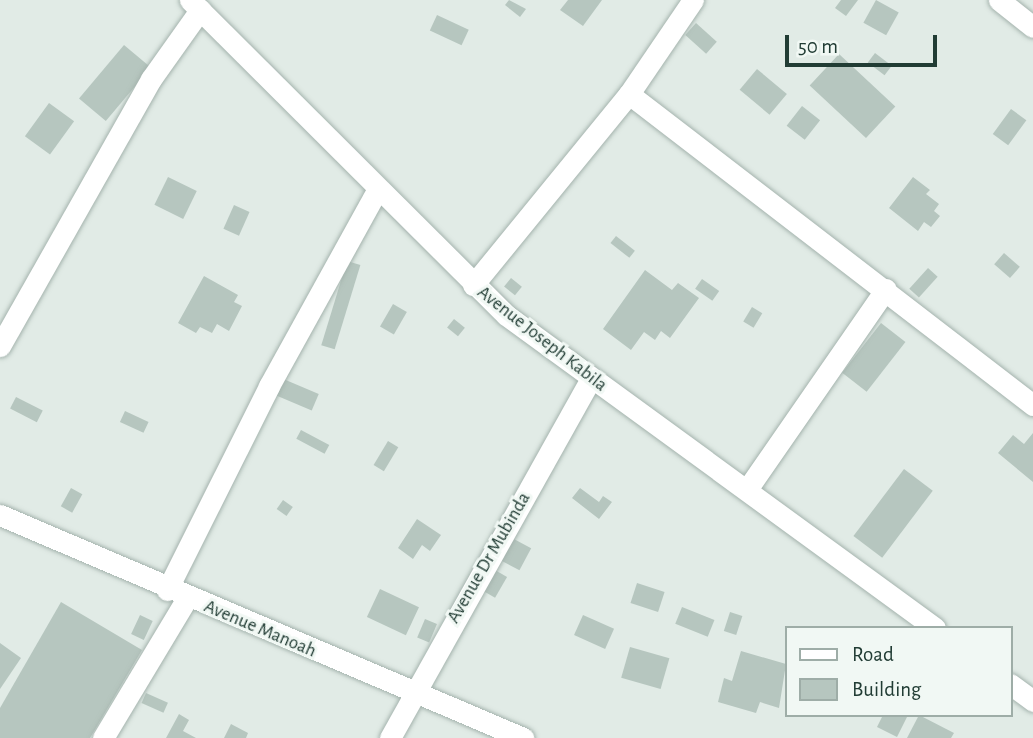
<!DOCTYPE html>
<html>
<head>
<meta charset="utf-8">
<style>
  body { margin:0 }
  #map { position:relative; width:1033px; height:738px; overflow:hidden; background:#e1ebe6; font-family:"Alegreya Sans",sans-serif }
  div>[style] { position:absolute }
  .building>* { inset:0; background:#b6c6bf; transform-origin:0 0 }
  .roads { filter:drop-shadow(0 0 2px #a4b3ad) drop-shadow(0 0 2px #a4b3ad) }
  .minor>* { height:21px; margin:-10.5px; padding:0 10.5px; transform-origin:10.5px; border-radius:10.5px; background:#fff }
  span { translate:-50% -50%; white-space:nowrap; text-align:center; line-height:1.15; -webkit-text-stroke:6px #f1f8f4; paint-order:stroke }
  .street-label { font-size:19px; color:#213c34 }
  .legend { position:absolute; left:785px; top:626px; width:228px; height:91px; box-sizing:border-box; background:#f1f8f4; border:2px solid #9eada7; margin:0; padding:9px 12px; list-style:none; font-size:21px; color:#213c34 }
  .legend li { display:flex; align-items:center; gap:14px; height:35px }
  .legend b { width:35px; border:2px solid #9eada7 }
  .scale { position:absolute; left:785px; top:35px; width:152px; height:32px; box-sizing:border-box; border:4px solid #213c34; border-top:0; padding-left:9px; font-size:21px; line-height:24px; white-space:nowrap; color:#213c34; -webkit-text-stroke:5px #f1f8f4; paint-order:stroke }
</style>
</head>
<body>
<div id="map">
  <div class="building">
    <div style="clip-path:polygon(509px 0,526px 9px,520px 17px,505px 5px)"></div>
    <div style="clip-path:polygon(568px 0,602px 0,583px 26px,560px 10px)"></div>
    <div style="clip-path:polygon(841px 0,858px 0,846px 16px,835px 8px)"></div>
    <div style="left:876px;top:0;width:26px;height:26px;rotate:29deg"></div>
    <div style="left:437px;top:15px;width:35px;height:17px;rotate:25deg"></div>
    <div style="left:696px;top:23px;width:28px;height:16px;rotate:42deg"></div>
    <div style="left:124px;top:45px;width:35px;height:70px;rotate:40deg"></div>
    <div style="left:875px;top:53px;width:21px;height:12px;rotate:37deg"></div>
    <div style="left:839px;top:54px;width:77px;height:43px;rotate:43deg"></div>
    <div style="left:757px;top:69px;width:39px;height:27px;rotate:40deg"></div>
    <div style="left:49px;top:103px;width:31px;height:41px;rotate:36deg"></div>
    <div style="left:802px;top:106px;width:23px;height:25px;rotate:38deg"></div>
    <div style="left:1011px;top:109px;width:19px;height:31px;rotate:36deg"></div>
    <div style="left:168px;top:177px;width:32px;height:31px;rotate:26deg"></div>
    <div style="clip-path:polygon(913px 177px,930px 190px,926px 194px,939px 204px,934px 211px,940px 216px,931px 227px,924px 222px,918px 231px,889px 208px)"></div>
    <div style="left:234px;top:205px;width:17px;height:26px;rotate:24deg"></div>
    <div style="left:616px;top:236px;width:24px;height:9px;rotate:38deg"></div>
    <div style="left:1004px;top:253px;width:21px;height:15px;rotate:41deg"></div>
    <div style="left:347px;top:261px;width:14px;height:88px;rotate:17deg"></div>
    <div style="left:928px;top:268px;width:13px;height:28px;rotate:42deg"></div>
    <div style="clip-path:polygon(645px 270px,672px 290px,678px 283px,699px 298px,670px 338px,661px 331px,655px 340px,644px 332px,631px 350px,603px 329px)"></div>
    <div style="clip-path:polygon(204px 276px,238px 295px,234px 302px,242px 306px,229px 331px,217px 324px,212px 333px,200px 327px,196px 333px,178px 323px)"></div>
    <div style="left:511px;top:278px;width:14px;height:11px;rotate:39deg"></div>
    <div style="left:702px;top:279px;width:21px;height:12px;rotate:35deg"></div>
    <div style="left:393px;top:304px;width:16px;height:26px;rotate:30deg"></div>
    <div style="left:752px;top:307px;width:12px;height:17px;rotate:31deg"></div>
    <div style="left:454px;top:319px;width:14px;height:11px;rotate:39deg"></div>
    <div style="left:881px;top:323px;width:31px;height:63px;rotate:38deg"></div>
    <div style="left:281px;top:378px;width:41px;height:18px;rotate:23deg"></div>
    <div style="left:16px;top:397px;width:30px;height:13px;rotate:27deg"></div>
    <div style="left:125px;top:411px;width:26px;height:12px;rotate:25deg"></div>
    <div style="left:301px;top:430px;width:32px;height:10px;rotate:28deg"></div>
    <div style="clip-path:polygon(1033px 433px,1033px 482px,998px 453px,1013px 435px,1024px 444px)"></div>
    <div style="left:388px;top:441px;width:12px;height:28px;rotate:31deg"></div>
    <div style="left:904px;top:469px;width:36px;height:84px;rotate:37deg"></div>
    <div style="left:71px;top:488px;width:13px;height:21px;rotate:29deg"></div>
    <div style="clip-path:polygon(580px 488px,599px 502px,603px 496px,612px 502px,599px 519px,572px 498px)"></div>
    <div style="left:283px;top:500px;width:12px;height:11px;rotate:35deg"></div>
    <div style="clip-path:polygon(417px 519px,441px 535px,430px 551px,422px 545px,413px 559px,398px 548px)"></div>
    <div style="left:510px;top:537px;width:24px;height:25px;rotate:28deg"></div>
    <div style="left:488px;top:566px;width:22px;height:24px;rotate:30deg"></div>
    <div style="left:637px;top:583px;width:29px;height:21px;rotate:18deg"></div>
    <div style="left:380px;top:589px;width:43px;height:31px;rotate:25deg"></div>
    <div style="clip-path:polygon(61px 602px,142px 650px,90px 738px,0 738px,0 708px)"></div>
    <div style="left:682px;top:607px;width:35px;height:18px;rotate:22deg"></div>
    <div style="left:730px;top:612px;width:13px;height:20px;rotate:18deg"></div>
    <div style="left:140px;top:615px;width:14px;height:21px;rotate:25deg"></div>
    <div style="left:583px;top:615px;width:34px;height:22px;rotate:24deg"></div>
    <div style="left:425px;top:619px;width:13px;height:20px;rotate:23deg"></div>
    <div style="clip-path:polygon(0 643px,21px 658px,0 689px)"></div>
    <div style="left:630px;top:647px;width:41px;height:32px;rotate:16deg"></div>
    <div style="clip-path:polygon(741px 651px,786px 664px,779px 708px,760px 702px,756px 713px,718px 702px,724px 678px,732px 681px)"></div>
    <div style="left:146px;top:693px;width:24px;height:11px;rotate:24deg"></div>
    <div style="clip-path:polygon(179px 714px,189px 720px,183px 731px,196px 738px,166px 738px)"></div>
    <div style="clip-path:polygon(883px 715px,908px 715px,897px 737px,877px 727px)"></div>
    <div style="clip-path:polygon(919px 715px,954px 733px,951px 738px,907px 738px)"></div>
    <div style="clip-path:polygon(231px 724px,248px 733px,246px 738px,224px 738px)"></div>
  </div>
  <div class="roads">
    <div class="minor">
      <div style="left:190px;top:0;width:446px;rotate:44.9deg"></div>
      <div style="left:506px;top:315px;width:531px;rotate:36.11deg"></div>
      <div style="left:999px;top:0;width:43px;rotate:38.5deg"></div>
      <div style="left:629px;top:94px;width:510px;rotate:37.59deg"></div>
      <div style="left:473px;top:285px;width:247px;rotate:-50.8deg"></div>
      <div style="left:629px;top:94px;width:114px;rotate:-55.8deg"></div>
      <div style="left:0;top:346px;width:307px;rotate:-60.5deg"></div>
      <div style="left:151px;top:79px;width:85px;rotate:-54.6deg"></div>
      <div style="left:748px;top:488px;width:242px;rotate:-55.3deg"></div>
      <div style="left:0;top:515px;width:569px;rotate:23.09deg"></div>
      <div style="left:167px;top:590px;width:228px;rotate:-63.4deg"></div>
      <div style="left:269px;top:386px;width:224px;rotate:-61.1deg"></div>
      <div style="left:1010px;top:684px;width:29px;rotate:36deg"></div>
      <div style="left:103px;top:738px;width:163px;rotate:-59deg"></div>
      <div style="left:390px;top:738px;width:411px;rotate:-60.8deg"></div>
    </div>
  </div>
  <div class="street-label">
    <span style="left:542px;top:339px;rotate:38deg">Avenue Joseph Kabila</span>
    <span style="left:489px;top:558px;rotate:-60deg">Avenue Dr Mubinda</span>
    <span style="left:260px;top:629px;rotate:23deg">Avenue Manoah</span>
  </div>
  <ul class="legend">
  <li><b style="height:9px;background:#fff"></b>Road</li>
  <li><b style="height:19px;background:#b6c6bf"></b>Building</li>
  </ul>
  <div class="scale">50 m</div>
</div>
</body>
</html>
